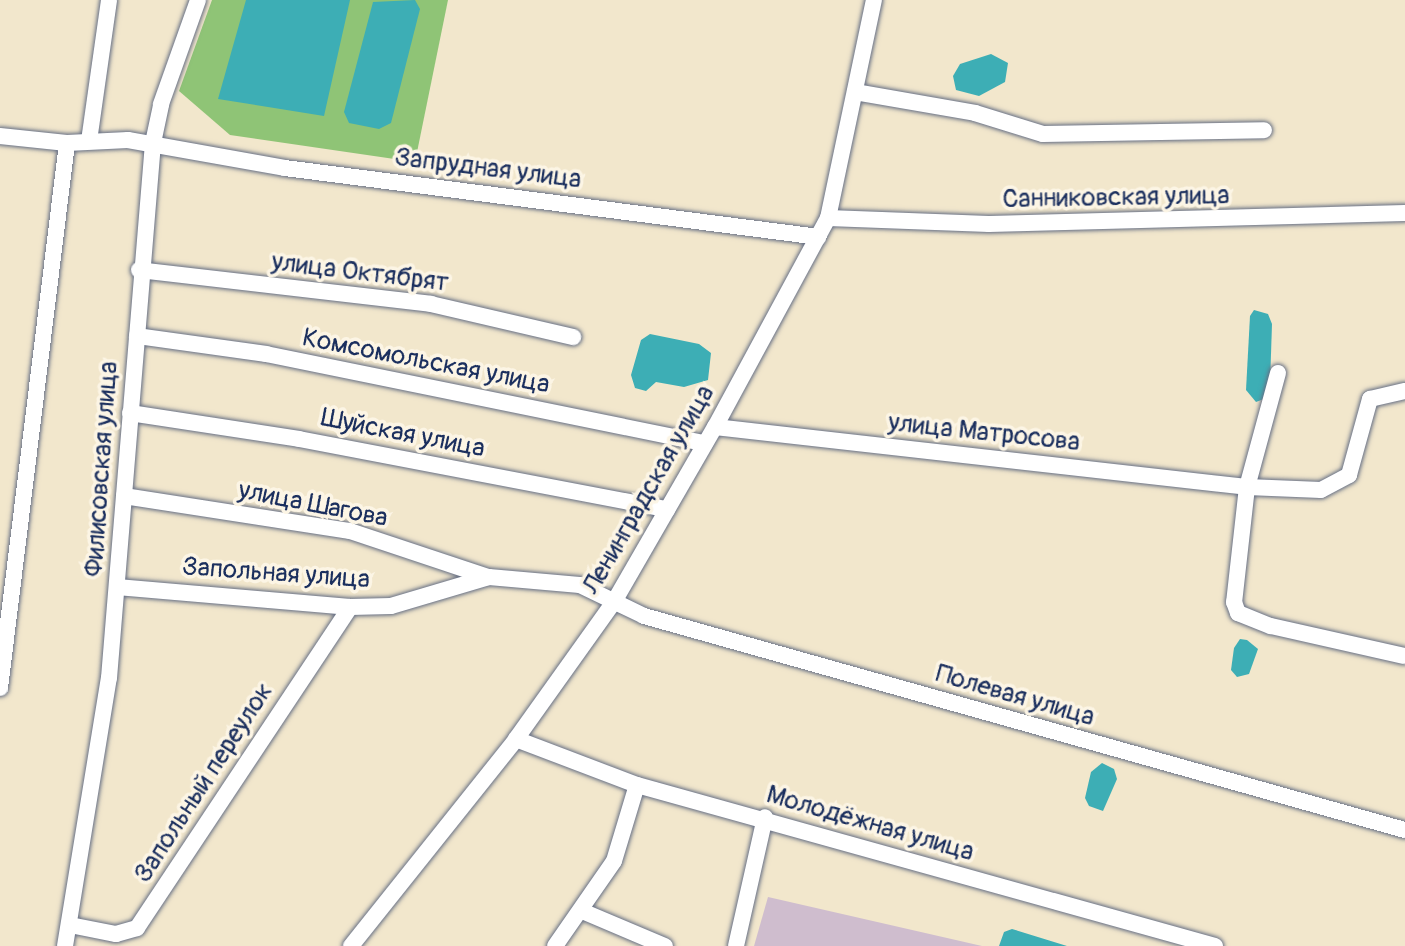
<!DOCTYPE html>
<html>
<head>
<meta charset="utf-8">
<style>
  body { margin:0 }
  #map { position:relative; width:1405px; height:946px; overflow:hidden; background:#f2e7cc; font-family:Pangolin,sans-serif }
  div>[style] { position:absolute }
  .industrial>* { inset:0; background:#cfbdce }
  .green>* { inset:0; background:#8fc476 }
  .water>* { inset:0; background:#3daeb5 }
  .roads { filter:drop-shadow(0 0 2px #666f84) drop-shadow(0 0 2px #666f84) }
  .minor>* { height:16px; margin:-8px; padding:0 8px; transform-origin:8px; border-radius:8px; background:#fff }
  span { translate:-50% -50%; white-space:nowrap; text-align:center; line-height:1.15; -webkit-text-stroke:7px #fcf5e5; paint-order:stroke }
  .street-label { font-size:26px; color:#1b2f5e }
</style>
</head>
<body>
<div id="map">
  <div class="industrial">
    <div style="clip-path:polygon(768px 897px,982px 946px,754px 946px)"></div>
  </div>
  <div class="green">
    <div style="clip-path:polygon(212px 0,448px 0,415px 162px,230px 135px,179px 91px)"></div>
  </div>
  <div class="water">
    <div style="clip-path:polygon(246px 0,350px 0,324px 116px,218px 99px)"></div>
    <div style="clip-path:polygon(415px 0,420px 9px,391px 123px,379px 129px,349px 123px,344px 112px,373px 2px)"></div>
    <div style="clip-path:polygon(991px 54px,1008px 63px,1005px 82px,979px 96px,956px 90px,953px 76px,960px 64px)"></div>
    <div style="clip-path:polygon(1254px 310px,1268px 314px,1272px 324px,1270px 384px,1264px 399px,1256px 402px,1246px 390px,1250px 316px)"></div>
    <div style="clip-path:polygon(650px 334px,699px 344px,711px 353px,708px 380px,684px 387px,656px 382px,646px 391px,635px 388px,631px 375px,641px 340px)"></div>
    <div style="clip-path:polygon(1247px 640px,1258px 649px,1249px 674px,1237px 677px,1231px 670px,1234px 648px,1240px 639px)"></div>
    <div style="clip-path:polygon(1102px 763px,1114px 769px,1117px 779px,1103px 811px,1089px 806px,1085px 798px,1091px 772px)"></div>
    <div style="clip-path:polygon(1012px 929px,1067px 946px,1068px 946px,999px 946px,1004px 932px)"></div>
  </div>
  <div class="roads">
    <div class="minor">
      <div style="left:855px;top:92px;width:122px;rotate:9.9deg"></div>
      <div style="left:975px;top:113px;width:71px;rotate:17.2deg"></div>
      <div style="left:1043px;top:134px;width:221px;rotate:-1deg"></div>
      <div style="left:0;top:136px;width:67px;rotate:6deg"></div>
      <div style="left:67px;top:143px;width:61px;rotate:-2.8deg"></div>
      <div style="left:128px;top:140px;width:159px;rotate:10.1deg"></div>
      <div style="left:285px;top:168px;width:538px;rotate:7.36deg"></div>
      <div style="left:89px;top:141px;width:142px;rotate:-81.9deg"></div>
      <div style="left:828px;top:218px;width:161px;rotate:2.1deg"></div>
      <div style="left:989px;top:224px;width:416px;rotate:-1.5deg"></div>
      <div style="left:139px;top:270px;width:294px;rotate:6.6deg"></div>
      <div style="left:431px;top:304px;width:146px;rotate:13.1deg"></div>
      <div style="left:137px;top:336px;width:130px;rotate:7.9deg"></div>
      <div style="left:266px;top:354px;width:448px;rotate:11.5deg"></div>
      <div style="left:1278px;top:373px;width:118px;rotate:105.2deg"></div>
      <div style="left:1247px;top:487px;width:116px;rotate:96.4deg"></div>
      <div style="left:1234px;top:602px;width:12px;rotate:70deg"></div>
      <div style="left:1238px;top:613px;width:35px;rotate:22deg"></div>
      <div style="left:1271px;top:626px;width:136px;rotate:12.7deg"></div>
      <div style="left:130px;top:413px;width:171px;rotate:8.7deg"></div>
      <div style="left:299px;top:439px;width:375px;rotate:10.8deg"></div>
      <div style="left:715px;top:427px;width:535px;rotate:6.43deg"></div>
      <div style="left:1247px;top:487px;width:74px;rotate:2.3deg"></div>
      <div style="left:1321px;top:490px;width:32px;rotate:-28deg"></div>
      <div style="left:1349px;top:475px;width:79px;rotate:-74.6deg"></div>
      <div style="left:1370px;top:399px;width:36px;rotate:-13deg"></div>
      <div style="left:124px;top:496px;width:229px;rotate:8.8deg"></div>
      <div style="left:350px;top:531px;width:145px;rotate:18.4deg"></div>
      <div style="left:117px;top:587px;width:234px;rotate:4.9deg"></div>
      <div style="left:350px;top:607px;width:41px;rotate:-1.4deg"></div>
      <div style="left:391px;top:606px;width:102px;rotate:-16.5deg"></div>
      <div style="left:489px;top:577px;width:91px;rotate:5deg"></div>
      <div style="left:580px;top:585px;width:71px;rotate:25.8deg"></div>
      <div style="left:644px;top:616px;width:791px;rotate:15.71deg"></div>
      <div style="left:0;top:688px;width:549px;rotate:-82.99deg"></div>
      <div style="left:516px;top:739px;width:129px;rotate:20.8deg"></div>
      <div style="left:637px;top:785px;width:600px;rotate:15.57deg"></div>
      <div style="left:582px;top:911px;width:90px;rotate:22.9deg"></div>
      <div style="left:70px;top:925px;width:47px;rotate:11.1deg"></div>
      <div style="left:116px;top:934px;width:22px;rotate:-16deg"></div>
      <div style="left:137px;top:928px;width:385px;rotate:-56.4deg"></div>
      <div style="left:65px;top:946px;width:272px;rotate:-80.7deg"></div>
      <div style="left:109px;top:678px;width:537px;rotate:-85.3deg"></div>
      <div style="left:153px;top:143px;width:40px;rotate:-78deg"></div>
      <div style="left:161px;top:104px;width:110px;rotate:-70.4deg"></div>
      <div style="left:351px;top:946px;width:265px;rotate:-51.4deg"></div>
      <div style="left:516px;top:739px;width:171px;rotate:-54.5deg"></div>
      <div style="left:615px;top:600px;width:200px;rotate:-60deg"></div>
      <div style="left:715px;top:427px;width:238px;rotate:-61.6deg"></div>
      <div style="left:828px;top:218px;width:223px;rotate:-78.1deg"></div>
      <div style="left:555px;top:946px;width:103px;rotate:-55.2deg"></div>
      <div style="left:614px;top:861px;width:79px;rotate:-73.2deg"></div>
      <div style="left:736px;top:946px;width:132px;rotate:-77.3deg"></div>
    </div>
  </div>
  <div class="street-label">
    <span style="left:488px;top:169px;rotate:7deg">Запрудная улица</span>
    <span style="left:1116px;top:198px;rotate:-1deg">Санниковская улица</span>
    <span style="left:360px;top:273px;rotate:7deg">улица Октябрят</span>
    <span style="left:426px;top:362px;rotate:11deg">Комсомольская улица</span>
    <span style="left:984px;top:433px;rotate:6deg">улица Матросова</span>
    <span style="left:403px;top:434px;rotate:11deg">Шуйская улица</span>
    <span style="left:102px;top:469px;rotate:-86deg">Филисовская улица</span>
    <span style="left:649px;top:490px;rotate:-60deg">Ленинградская улица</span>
    <span style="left:313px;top:505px;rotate:11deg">улица Шагова</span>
    <span style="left:276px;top:574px;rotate:4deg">Запольная улица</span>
    <span style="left:1015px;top:696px;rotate:16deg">Полевая улица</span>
    <span style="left:204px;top:783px;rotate:-57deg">Запольный переулок</span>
    <span style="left:870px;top:824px;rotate:16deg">Молодёжная улица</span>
  </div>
</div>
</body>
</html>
